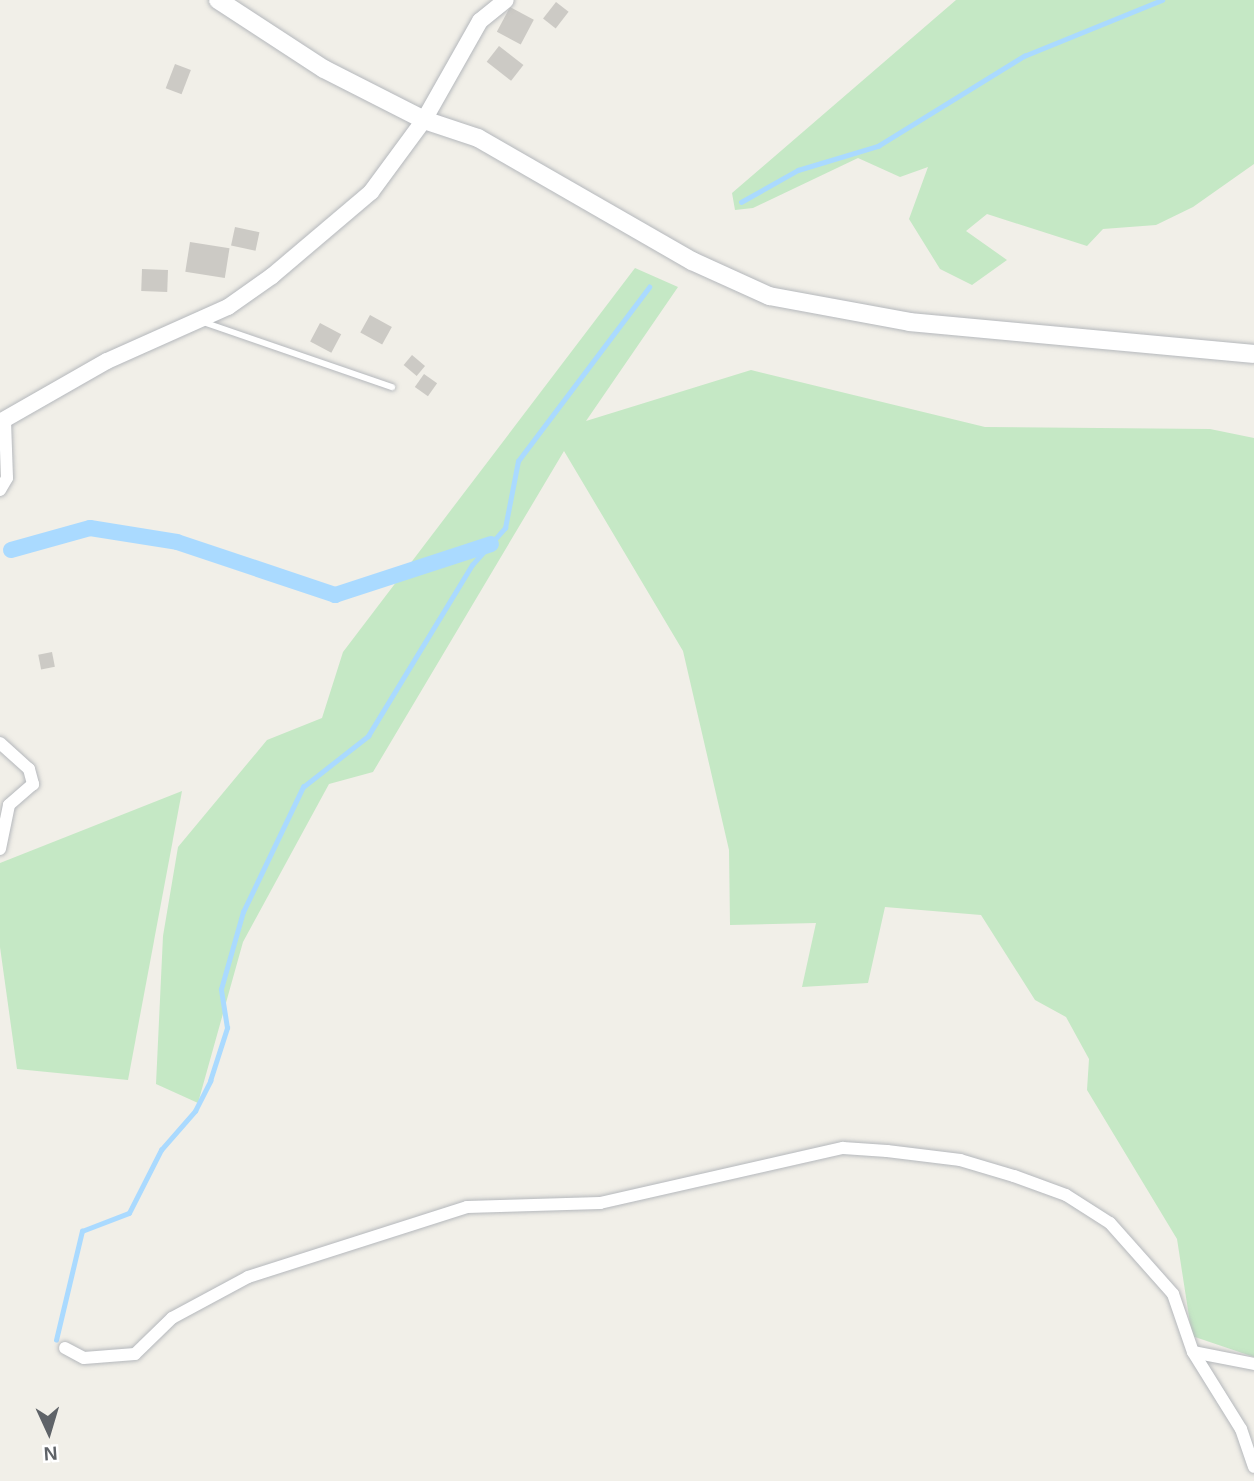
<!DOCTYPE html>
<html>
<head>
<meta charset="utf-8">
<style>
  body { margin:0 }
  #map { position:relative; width:1254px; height:1481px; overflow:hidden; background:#f1efe8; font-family:Arial,sans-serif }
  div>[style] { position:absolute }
  .green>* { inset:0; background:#c5e8c5 }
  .stream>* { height:4.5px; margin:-2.25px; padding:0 2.25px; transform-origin:2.25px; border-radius:2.25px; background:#aadaff }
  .canal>* { height:16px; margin:-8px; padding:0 8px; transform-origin:8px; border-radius:8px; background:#aadaff }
  .building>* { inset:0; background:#cccac5; transform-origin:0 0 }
  .roads { filter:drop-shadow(0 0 2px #b5b8bc) drop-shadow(0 0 2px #b5b8bc) }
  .service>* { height:6px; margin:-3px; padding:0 3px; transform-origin:3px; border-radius:3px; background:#fff }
  .minor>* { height:12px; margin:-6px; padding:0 6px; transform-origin:6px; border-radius:6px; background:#fff }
  .tertiary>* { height:16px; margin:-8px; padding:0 8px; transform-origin:8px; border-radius:8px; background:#fff }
  .secondary>* { height:18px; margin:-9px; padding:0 9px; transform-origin:9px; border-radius:9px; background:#fff }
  span { translate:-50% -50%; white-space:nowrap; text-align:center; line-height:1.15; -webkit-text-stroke:5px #fff; paint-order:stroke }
  .north { position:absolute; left:14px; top:1397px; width:70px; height:70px; -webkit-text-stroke:5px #fff; paint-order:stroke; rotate:176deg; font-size:19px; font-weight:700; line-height:28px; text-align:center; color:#5f6368 }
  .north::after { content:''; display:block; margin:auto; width:24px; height:32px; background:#5f6368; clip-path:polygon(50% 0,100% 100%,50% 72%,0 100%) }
</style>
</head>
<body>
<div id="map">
  <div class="green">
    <div style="clip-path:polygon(956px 0,1254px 0,1254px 164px,1193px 207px,1156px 225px,1103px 229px,1087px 246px,987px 214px,966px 231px,1007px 260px,972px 285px,940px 269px,909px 219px,928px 167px,900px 177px,858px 158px,753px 208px,735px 210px,732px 193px)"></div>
    <div style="clip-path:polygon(635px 268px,678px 287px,586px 421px,751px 370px,985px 427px,1210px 429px,1254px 438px,1254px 1357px,1192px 1336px,1177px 1239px,1087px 1090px,1089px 1059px,1066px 1017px,1035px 1000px,981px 915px,885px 907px,868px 983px,802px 987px,816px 923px,730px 925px,729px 850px,683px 651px,564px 451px,373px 772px,329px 784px,243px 942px,198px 1103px,156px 1084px,163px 936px,178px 847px,267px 740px,322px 718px,343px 652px)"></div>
    <div style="clip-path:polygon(182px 791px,128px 1080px,17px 1069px,0 947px,0 863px)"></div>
  </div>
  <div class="stream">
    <div style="left:741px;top:202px;width:65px;rotate:-29.3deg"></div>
    <div style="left:798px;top:170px;width:84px;rotate:-16.7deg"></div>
    <div style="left:878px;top:146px;width:172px;rotate:-31.7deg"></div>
    <div style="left:1024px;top:56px;width:149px;rotate:-22.1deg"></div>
    <div style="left:56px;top:1340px;width:112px;rotate:-76.6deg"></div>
    <div style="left:82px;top:1231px;width:50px;rotate:-21deg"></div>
    <div style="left:129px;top:1213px;width:71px;rotate:-63.1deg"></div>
    <div style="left:161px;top:1150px;width:52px;rotate:-48.9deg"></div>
    <div style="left:195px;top:1111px;width:34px;rotate:-63deg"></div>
    <div style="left:210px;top:1081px;width:56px;rotate:-72.2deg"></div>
    <div style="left:227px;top:1028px;width:39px;rotate:-99deg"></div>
    <div style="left:221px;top:989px;width:80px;rotate:-74.1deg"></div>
    <div style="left:243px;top:912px;width:139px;rotate:-64.4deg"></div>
    <div style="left:303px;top:787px;width:83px;rotate:-38.1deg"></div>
    <div style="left:368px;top:736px;width:200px;rotate:-58.7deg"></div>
    <div style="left:472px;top:565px;width:50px;rotate:-48.3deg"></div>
    <div style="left:505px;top:528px;width:68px;rotate:-79deg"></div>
    <div style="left:518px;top:461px;width:218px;rotate:-53deg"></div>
  </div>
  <div class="canal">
    <div style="left:11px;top:550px;width:82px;rotate:-15.6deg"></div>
    <div style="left:90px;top:528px;width:88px;rotate:9.1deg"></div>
    <div style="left:177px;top:542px;width:167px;rotate:18.5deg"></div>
    <div style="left:335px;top:595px;width:164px;rotate:-18.1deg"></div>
  </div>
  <div class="building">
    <div style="left:556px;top:2px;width:16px;height:21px;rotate:38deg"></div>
    <div style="left:510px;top:7px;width:27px;height:28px;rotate:28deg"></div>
    <div style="left:499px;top:46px;width:31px;height:20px;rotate:38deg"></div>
    <div style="left:175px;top:64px;width:17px;height:26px;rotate:21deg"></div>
    <div style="left:235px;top:227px;width:25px;height:19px;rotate:12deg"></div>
    <div style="left:190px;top:242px;width:40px;height:30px;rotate:9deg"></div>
    <div style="left:142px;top:269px;width:26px;height:22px;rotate:2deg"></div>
    <div style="left:370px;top:315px;width:25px;height:20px;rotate:29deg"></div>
    <div style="left:320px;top:323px;width:24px;height:21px;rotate:28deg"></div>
    <div style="left:412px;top:355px;width:17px;height:13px;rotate:40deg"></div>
    <div style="left:424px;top:374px;width:16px;height:16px;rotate:35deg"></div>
    <div style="left:52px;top:652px;width:15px;height:14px;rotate:79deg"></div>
  </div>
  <div class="roads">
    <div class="service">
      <div style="left:203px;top:322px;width:200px;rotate:19deg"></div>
    </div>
    <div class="minor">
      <div style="left:0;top:490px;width:14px;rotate:-60deg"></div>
      <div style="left:7px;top:478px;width:57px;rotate:-92deg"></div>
      <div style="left:0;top:743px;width:39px;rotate:42deg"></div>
      <div style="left:29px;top:769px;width:16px;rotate:75deg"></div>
      <div style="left:33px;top:784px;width:32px;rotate:139deg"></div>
      <div style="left:9px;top:805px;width:45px;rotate:101.6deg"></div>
      <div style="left:65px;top:1348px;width:21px;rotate:28deg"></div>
      <div style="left:84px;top:1358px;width:51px;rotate:-4.5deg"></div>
      <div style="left:135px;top:1354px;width:52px;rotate:-44.2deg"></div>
      <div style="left:172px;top:1318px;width:86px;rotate:-28.3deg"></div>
      <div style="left:248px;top:1277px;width:230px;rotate:-17.7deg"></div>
      <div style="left:467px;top:1207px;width:133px;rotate:-1.7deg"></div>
      <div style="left:600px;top:1203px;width:249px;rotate:-12.8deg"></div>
      <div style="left:843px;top:1148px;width:44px;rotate:3.9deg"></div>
      <div style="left:887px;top:1151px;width:74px;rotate:7deg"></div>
      <div style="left:960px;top:1160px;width:56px;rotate:16.5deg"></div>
      <div style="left:1014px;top:1176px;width:55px;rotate:20.1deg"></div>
      <div style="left:1066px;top:1195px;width:52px;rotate:32.5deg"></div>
      <div style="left:1110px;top:1223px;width:95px;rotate:48.4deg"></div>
      <div style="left:1173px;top:1294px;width:61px;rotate:71deg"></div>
      <div style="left:1193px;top:1352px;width:91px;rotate:58.1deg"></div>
      <div style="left:1241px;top:1429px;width:40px;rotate:71.1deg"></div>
      <div style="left:1193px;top:1352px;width:62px;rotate:11.1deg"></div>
    </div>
    <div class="tertiary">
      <div style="left:0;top:422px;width:123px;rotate:-29.7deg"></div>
      <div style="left:107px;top:361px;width:133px;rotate:-24.1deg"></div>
      <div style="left:228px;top:307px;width:54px;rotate:-35.2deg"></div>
      <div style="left:272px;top:276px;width:130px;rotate:-40.3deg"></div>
      <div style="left:371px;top:192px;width:89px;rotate:-53.6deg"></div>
      <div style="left:424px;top:120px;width:114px;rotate:-60.5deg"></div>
      <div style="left:480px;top:21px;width:33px;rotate:-39deg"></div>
    </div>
    <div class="secondary">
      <div style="left:218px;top:0;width:126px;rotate:33.1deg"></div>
      <div style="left:324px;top:69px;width:112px;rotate:27deg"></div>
      <div style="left:424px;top:120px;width:57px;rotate:18.4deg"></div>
      <div style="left:478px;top:138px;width:247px;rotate:29.9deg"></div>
      <div style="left:692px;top:261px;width:85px;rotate:24.4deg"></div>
      <div style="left:769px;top:296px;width:143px;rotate:10.4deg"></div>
      <div style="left:910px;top:322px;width:345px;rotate:5.3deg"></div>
    </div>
  </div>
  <div class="north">N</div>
</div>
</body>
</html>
